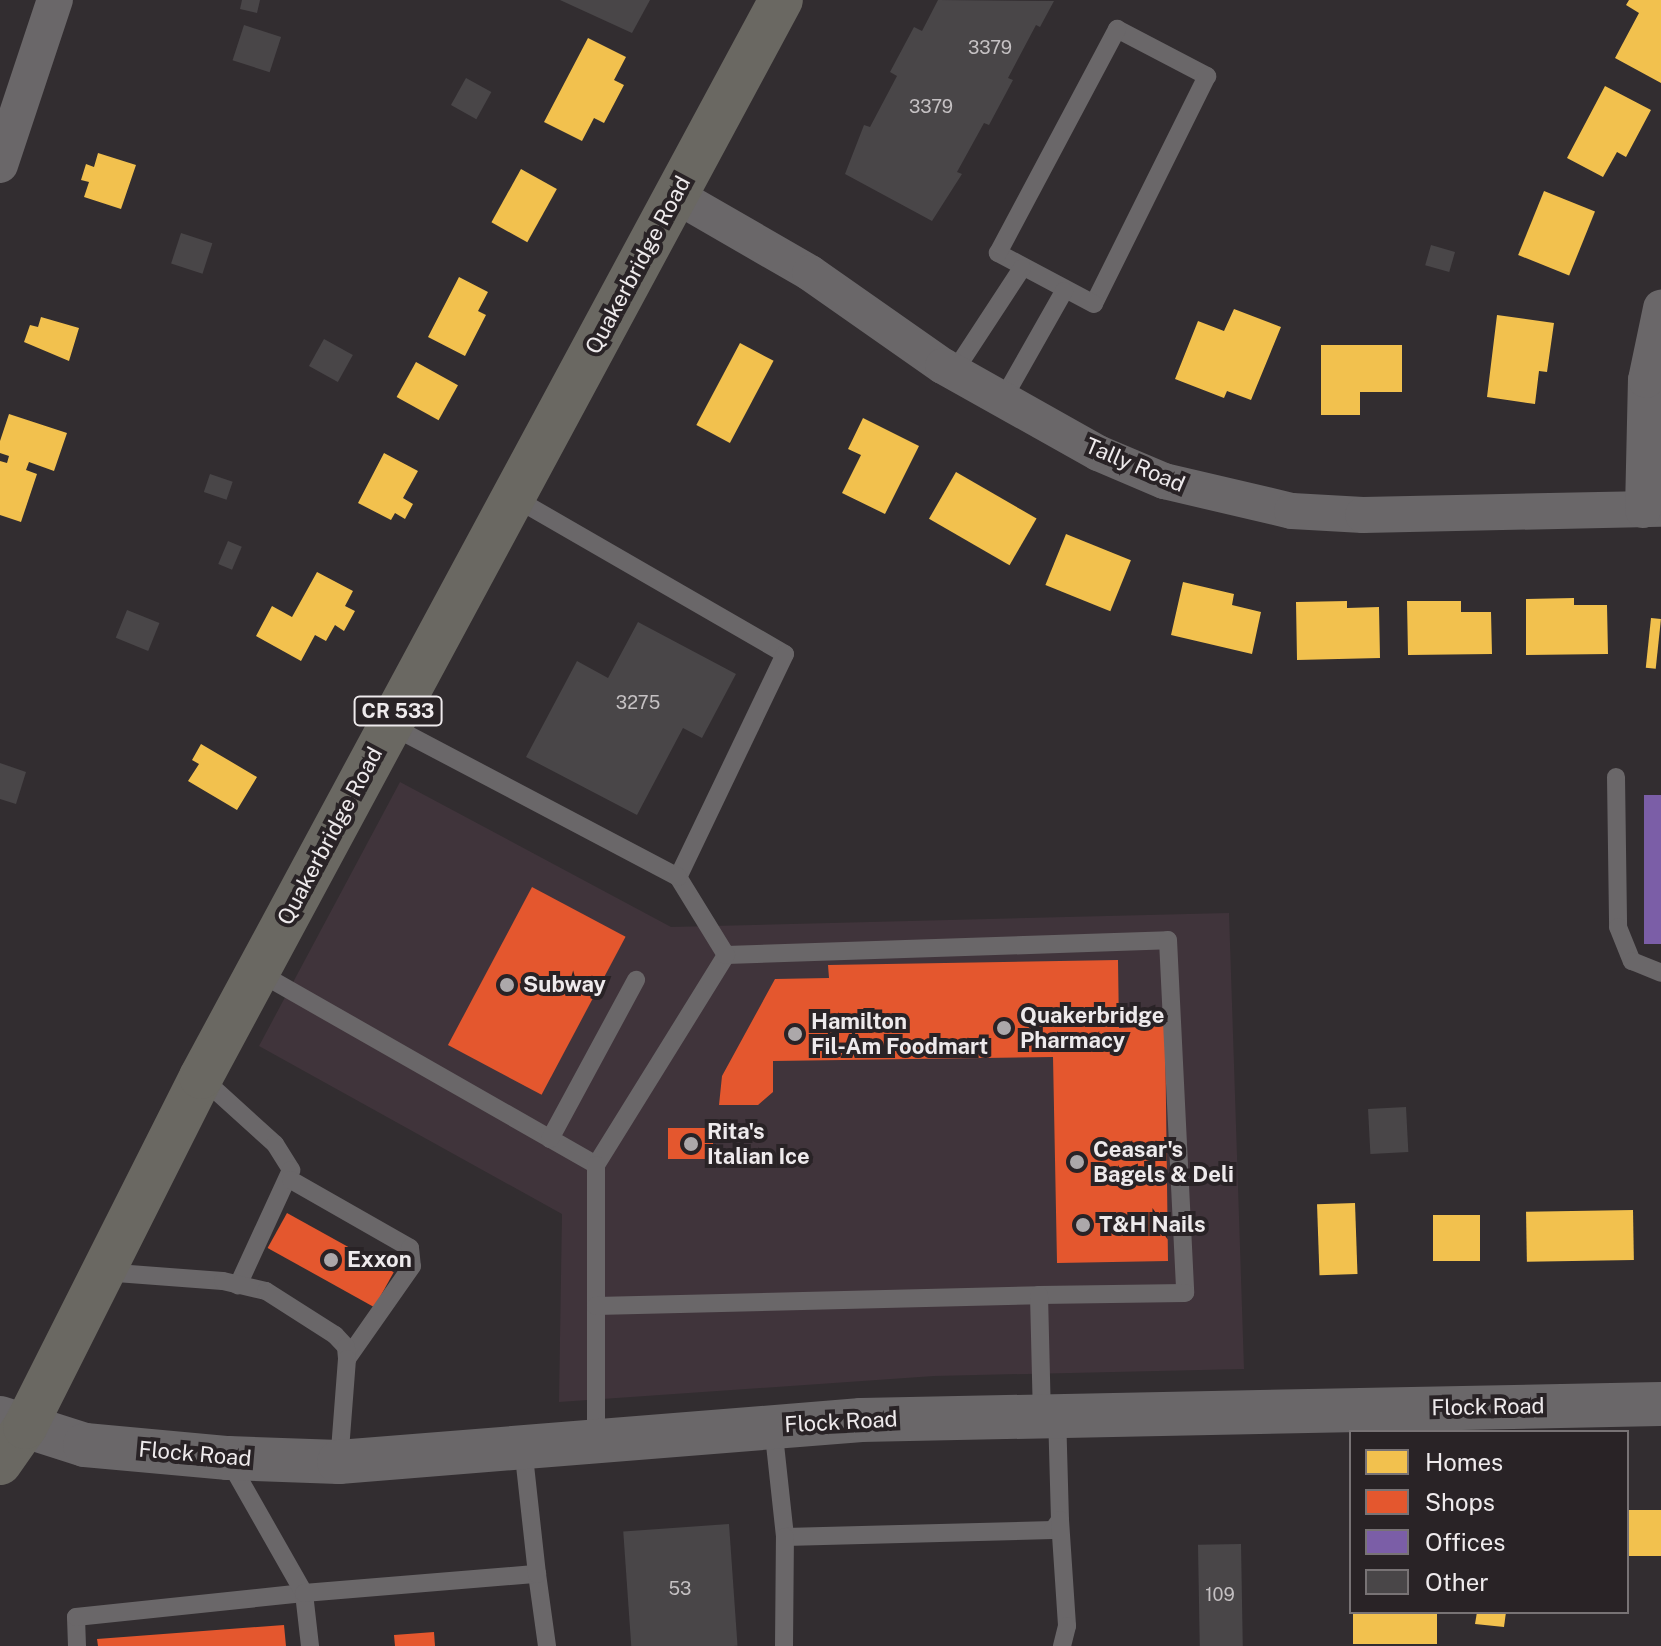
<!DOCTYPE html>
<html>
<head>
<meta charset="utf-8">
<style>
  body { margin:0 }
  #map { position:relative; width:1661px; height:1646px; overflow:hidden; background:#322d30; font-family:"Public Sans",sans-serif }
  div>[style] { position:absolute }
  .built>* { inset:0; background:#40343b }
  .homes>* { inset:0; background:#f2c14e; transform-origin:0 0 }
  .shops>* { inset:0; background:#e4572e; transform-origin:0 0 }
  .offices>* { inset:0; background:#7b5ea7; transform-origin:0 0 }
  .building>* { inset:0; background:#494648; transform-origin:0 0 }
  .service>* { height:18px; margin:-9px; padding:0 9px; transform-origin:9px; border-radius:9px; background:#6a6769 }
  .minor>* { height:36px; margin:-18px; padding:0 18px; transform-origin:18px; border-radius:18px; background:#6a6769 }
  .secondary>* { height:44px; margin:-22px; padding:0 22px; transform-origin:22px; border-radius:22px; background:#6a6769 }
  .primary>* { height:44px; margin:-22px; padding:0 22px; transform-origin:22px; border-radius:22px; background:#6a6862 }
  .dots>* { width:22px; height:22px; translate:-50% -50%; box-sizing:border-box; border:4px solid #292326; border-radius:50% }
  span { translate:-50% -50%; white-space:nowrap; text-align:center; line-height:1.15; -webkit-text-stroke:8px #292326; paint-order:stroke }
  .number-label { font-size:18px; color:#c5c1c3 }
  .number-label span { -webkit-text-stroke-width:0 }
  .shield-label span { padding:2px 6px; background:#292326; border:2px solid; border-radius:6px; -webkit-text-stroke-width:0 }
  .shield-label { font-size:20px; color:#eeeaec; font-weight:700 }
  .street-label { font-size:22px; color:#eeeaec }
  .poi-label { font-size:22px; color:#eeeaec; font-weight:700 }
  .left { translate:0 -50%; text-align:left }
  .legend { position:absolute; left:1349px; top:1430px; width:280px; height:184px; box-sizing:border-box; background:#292326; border:2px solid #787375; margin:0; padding:10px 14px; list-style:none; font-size:24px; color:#eeeaec }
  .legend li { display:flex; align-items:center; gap:16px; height:40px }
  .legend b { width:40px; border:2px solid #787375 }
</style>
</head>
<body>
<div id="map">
  <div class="built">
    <div style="clip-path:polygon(400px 782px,671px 927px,1229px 913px,1244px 1369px,934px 1376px,559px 1402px,562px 1214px,259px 1046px)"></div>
  </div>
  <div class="homes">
    <div style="clip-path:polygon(1629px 0,1661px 0,1661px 83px,1615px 58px,1639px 13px,1626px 5px)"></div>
    <div style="clip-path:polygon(588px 38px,626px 57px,614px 80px,624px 85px,604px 123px,594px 118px,582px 141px,544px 122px)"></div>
    <div style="clip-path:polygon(1605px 86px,1651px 110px,1626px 157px,1617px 152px,1603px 177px,1567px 158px)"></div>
    <div style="clip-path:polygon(98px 153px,136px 165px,121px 209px,84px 197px,89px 182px,81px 180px,86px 164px,94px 167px)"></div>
    <div style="left:521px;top:169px;width:41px;height:61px;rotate:29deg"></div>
    <div style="left:1544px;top:191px;width:55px;height:69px;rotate:22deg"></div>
    <div style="clip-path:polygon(459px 277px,488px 292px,478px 311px,486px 315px,465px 356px,428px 337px)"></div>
    <div style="clip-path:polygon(1234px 309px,1281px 327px,1251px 400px,1227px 391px,1224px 398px,1175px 379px,1198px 321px,1224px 331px)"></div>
    <div style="clip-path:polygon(1497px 315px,1554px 323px,1547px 372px,1539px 371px,1535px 404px,1487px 397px)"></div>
    <div style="clip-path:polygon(41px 317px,79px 328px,69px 361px,24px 342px,30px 325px,38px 327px)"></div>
    <div style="left:740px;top:343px;width:38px;height:93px;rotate:28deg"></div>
    <div style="clip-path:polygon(1321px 345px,1402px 345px,1402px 392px,1360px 392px,1360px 415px,1321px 415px)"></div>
    <div style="left:416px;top:362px;width:48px;height:40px;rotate:29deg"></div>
    <div style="clip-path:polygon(9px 414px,67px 433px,54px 471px,29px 462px,26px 470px,37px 474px,21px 522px,0 515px,0 461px,7px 463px,9px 456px,0 453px,0 441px)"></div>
    <div style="clip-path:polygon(863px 418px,919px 446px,885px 514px,842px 493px,861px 455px,848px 449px)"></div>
    <div style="clip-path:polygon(384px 453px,418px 471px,403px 498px,413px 504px,405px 519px,395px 513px,391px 520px,358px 503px)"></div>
    <div style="left:956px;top:472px;width:93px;height:54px;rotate:30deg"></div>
    <div style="left:1066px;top:534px;width:70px;height:55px;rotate:22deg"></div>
    <div style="clip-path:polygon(317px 572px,353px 591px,345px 606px,355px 611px,344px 631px,335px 625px,326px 641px,315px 635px,301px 661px,256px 636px,272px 606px,292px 617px)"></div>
    <div style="clip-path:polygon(1183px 582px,1234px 594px,1232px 605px,1261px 612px,1252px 654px,1171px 635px)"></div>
    <div style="clip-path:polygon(1574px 598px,1574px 605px,1607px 605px,1608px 654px,1526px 655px,1526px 599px)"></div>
    <div style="clip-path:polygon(1347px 601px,1347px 608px,1379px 607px,1380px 658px,1297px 660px,1296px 602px)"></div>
    <div style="clip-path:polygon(1407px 601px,1461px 601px,1461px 612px,1491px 612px,1492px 654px,1408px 655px)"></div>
    <div style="left:1651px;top:618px;width:10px;height:50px;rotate:6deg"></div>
    <div style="clip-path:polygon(201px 744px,257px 777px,237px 810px,188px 781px,199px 764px,192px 760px)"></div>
    <div style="left:1355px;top:1203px;width:71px;height:38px;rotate:88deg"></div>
    <div style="left:1633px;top:1210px;width:50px;height:107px;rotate:89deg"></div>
    <div style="left:1433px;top:1215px;width:47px;height:46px"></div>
    <div style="left:1627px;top:1510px;width:34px;height:46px"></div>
    <div style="left:1353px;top:1612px;width:84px;height:32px"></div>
    <div style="clip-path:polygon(1477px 1612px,1506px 1612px,1504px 1627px,1475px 1624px)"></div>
  </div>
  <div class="shops">
    <div style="left:532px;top:887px;width:106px;height:179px;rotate:28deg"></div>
    <div style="clip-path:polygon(1118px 960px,1119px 1028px,1165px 1026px,1168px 1261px,1057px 1263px,1053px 1057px,773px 1061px,773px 1092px,758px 1105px,719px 1105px,722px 1076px,775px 979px,829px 978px,828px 965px)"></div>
    <div style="left:713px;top:1128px;width:31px;height:45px;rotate:90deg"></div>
    <div style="left:287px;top:1213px;width:122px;height:40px;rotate:29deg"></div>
    <div style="clip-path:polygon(284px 1625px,286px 1646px,98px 1646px,97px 1639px)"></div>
    <div style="clip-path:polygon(434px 1632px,435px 1646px,395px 1646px,394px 1635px)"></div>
  </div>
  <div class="offices">
    <div style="left:1661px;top:795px;width:149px;height:17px;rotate:90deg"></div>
  </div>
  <div class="building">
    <div style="clip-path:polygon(242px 0,260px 0,257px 13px,240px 9px)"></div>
    <div style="clip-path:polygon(560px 0,650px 0,632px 33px)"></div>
    <div style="clip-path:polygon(938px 0,1054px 1px,1040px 27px,1036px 25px,1008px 78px,1013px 80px,989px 125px,984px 123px,957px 172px,962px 174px,932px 221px,845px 174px,864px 125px,870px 127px,897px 76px,890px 72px,914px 27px,922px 31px)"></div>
    <div style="left:244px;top:25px;width:39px;height:37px;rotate:18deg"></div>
    <div style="left:466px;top:78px;width:29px;height:31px;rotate:29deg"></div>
    <div style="left:181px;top:233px;width:33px;height:32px;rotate:18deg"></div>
    <div style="left:1431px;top:245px;width:25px;height:21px;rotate:16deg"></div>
    <div style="left:324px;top:339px;width:33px;height:31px;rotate:29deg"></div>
    <div style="left:210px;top:474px;width:24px;height:19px;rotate:19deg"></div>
    <div style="left:228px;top:541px;width:15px;height:25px;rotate:23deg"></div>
    <div style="left:127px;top:610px;width:35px;height:30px;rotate:22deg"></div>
    <div style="clip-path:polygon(638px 622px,736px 674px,702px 738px,683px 728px,637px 815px,526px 757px,577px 661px,608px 678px)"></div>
    <div style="clip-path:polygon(0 763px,26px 772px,16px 804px,0 799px)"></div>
    <div style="left:1406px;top:1107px;width:45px;height:38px;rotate:87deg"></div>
    <div style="left:729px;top:1524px;width:122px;height:106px;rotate:86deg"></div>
    <div style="left:1241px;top:1544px;width:102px;height:43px;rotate:89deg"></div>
  </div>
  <div class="service">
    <div style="left:1117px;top:29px;width:102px;rotate:27.6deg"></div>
    <div style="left:1207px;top:76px;width:254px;rotate:116.4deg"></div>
    <div style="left:1094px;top:304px;width:109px;rotate:-152deg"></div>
    <div style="left:998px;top:253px;width:254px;rotate:-62deg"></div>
    <div style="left:954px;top:372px;width:124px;rotate:-56.8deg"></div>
    <div style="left:1003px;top:399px;width:124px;rotate:-60.5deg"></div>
    <div style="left:513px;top:497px;width:314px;rotate:30deg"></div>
    <div style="left:785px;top:654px;width:247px;rotate:115.6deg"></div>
    <div style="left:1616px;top:777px;width:150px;rotate:89.2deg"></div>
    <div style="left:1618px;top:927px;width:37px;rotate:68deg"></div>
    <div style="left:1632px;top:961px;width:31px;rotate:22deg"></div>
    <div style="left:726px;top:955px;width:442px;rotate:-1.9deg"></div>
    <div style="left:1168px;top:940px;width:353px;rotate:87.2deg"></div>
    <div style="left:1185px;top:1293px;width:146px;rotate:179.2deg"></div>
    <div style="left:258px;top:972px;width:389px;rotate:29.7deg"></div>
    <div style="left:596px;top:1165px;width:247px;rotate:-58.2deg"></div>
    <div style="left:726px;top:955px;width:92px;rotate:-121.6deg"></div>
    <div style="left:678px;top:877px;width:326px;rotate:-152.2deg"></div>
    <div style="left:201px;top:1077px;width:100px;rotate:42.2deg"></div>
    <div style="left:275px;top:1144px;width:31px;rotate:58deg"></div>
    <div style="left:291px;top:1170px;width:127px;rotate:114.7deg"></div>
    <div style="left:550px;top:1139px;width:181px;rotate:-61.6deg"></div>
    <div style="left:596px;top:1165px;width:273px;rotate:90deg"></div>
    <div style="left:291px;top:1180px;width:137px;rotate:29.7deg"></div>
    <div style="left:410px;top:1248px;width:18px;rotate:84deg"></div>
    <div style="left:412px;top:1266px;width:113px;rotate:125deg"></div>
    <div style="left:103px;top:1272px;width:120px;rotate:4.3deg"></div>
    <div style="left:223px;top:1281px;width:44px;rotate:13.1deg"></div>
    <div style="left:266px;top:1291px;width:82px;rotate:32.5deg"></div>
    <div style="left:335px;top:1335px;width:16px;rotate:47deg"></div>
    <div style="left:346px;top:1347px;width:12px;rotate:85deg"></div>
    <div style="left:347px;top:1359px;width:103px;rotate:94.4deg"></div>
    <div style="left:596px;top:1306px;width:443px;rotate:-1.4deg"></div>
    <div style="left:1039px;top:1295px;width:120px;rotate:88.6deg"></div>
    <div style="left:773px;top:1426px;width:112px;rotate:83.8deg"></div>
    <div style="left:785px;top:1537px;width:268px;rotate:-1.5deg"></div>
    <div style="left:1053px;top:1530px;width:12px;rotate:-55deg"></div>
    <div style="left:1060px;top:1520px;width:105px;rotate:-91.6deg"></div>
    <div style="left:1060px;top:1520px;width:106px;rotate:86.2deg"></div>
    <div style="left:1067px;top:1626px;width:21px;rotate:104deg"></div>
    <div style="left:537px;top:1574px;width:73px;rotate:82.1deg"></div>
    <div style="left:77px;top:1646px;width:29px;rotate:-92deg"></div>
    <div style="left:76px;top:1617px;width:229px;rotate:-6deg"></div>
    <div style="left:304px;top:1593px;width:154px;rotate:-119.6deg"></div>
    <div style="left:310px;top:1646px;width:53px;rotate:-96.5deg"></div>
    <div style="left:304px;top:1593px;width:234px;rotate:-4.7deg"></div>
    <div style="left:537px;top:1574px;width:128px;rotate:-96.3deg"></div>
    <div style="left:784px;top:1646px;width:109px;rotate:-89.5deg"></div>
  </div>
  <div class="minor">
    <div style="left:0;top:165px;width:174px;rotate:-71.6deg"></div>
    <div style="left:675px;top:195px;width:156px;rotate:30deg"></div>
    <div style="left:810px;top:273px;width:162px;rotate:35deg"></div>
    <div style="left:943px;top:366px;width:178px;rotate:29.3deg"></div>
    <div style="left:1098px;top:453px;width:72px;rotate:23deg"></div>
    <div style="left:1164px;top:481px;width:131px;rotate:13.2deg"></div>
    <div style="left:1292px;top:511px;width:71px;rotate:3.2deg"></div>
    <div style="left:1363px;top:515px;width:298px;rotate:-1.2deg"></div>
    <div style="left:1643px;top:510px;width:130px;rotate:-88.7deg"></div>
    <div style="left:1646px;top:380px;width:74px;rotate:-78.2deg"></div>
  </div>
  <div class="secondary">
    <div style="left:0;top:1418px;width:89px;rotate:17.6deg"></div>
    <div style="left:85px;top:1445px;width:144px;rotate:5.2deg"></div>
    <div style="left:228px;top:1458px;width:111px;rotate:2.1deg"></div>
    <div style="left:339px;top:1462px;width:524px;rotate:-4.6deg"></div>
    <div style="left:861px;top:1420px;width:800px;rotate:-1.15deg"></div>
  </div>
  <div class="primary">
    <div style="left:0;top:1463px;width:44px;rotate:-55.2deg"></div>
    <div style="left:25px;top:1427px;width:392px;rotate:-63.3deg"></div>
    <div style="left:201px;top:1077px;width:1223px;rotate:-61.7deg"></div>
  </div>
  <div class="dots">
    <div style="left:507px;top:985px;background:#aca8aa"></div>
    <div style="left:1004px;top:1028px;background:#aca8aa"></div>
    <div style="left:795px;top:1034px;background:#aca8aa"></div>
    <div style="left:691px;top:1144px;background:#aca8aa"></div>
    <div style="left:1077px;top:1162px;background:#aca8aa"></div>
    <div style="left:1083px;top:1225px;background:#aca8aa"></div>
    <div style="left:331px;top:1260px;background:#aca8aa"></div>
  </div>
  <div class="number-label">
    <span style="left:990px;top:48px">3379</span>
    <span style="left:931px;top:107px">3379</span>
    <span style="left:638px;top:703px">3275</span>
    <span style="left:680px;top:1589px">53</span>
    <span style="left:1220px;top:1595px">109</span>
  </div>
  <div class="shield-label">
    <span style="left:398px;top:711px">CR 533</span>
  </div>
  <div class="street-label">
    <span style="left:638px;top:265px;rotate:-62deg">Quakerbridge Road</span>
    <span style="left:1135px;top:465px;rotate:23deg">Tally Road</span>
    <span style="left:330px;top:836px;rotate:-62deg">Quakerbridge Road</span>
    <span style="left:1488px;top:1407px;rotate:-1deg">Flock Road</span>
    <span style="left:841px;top:1422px;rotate:-3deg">Flock Road</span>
    <span style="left:195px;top:1454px;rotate:5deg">Flock Road</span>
  </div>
  <div class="poi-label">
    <span class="left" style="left:523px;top:985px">Subway</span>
    <span class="left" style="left:1020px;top:1028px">Quakerbridge<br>Pharmacy</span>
    <span class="left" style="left:811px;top:1034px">Hamilton<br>Fil-Am Foodmart</span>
    <span class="left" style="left:707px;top:1144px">Rita's<br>Italian Ice</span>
    <span class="left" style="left:1093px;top:1162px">Ceasar's<br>Bagels &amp; Deli</span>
    <span class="left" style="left:1099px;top:1225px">T&amp;H Nails</span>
    <span class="left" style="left:347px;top:1260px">Exxon</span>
  </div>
  <ul class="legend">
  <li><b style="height:22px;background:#f2c14e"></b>Homes</li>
  <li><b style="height:22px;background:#e4572e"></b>Shops</li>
  <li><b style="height:22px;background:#7b5ea7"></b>Offices</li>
  <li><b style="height:22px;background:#494648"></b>Other</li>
  </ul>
</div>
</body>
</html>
